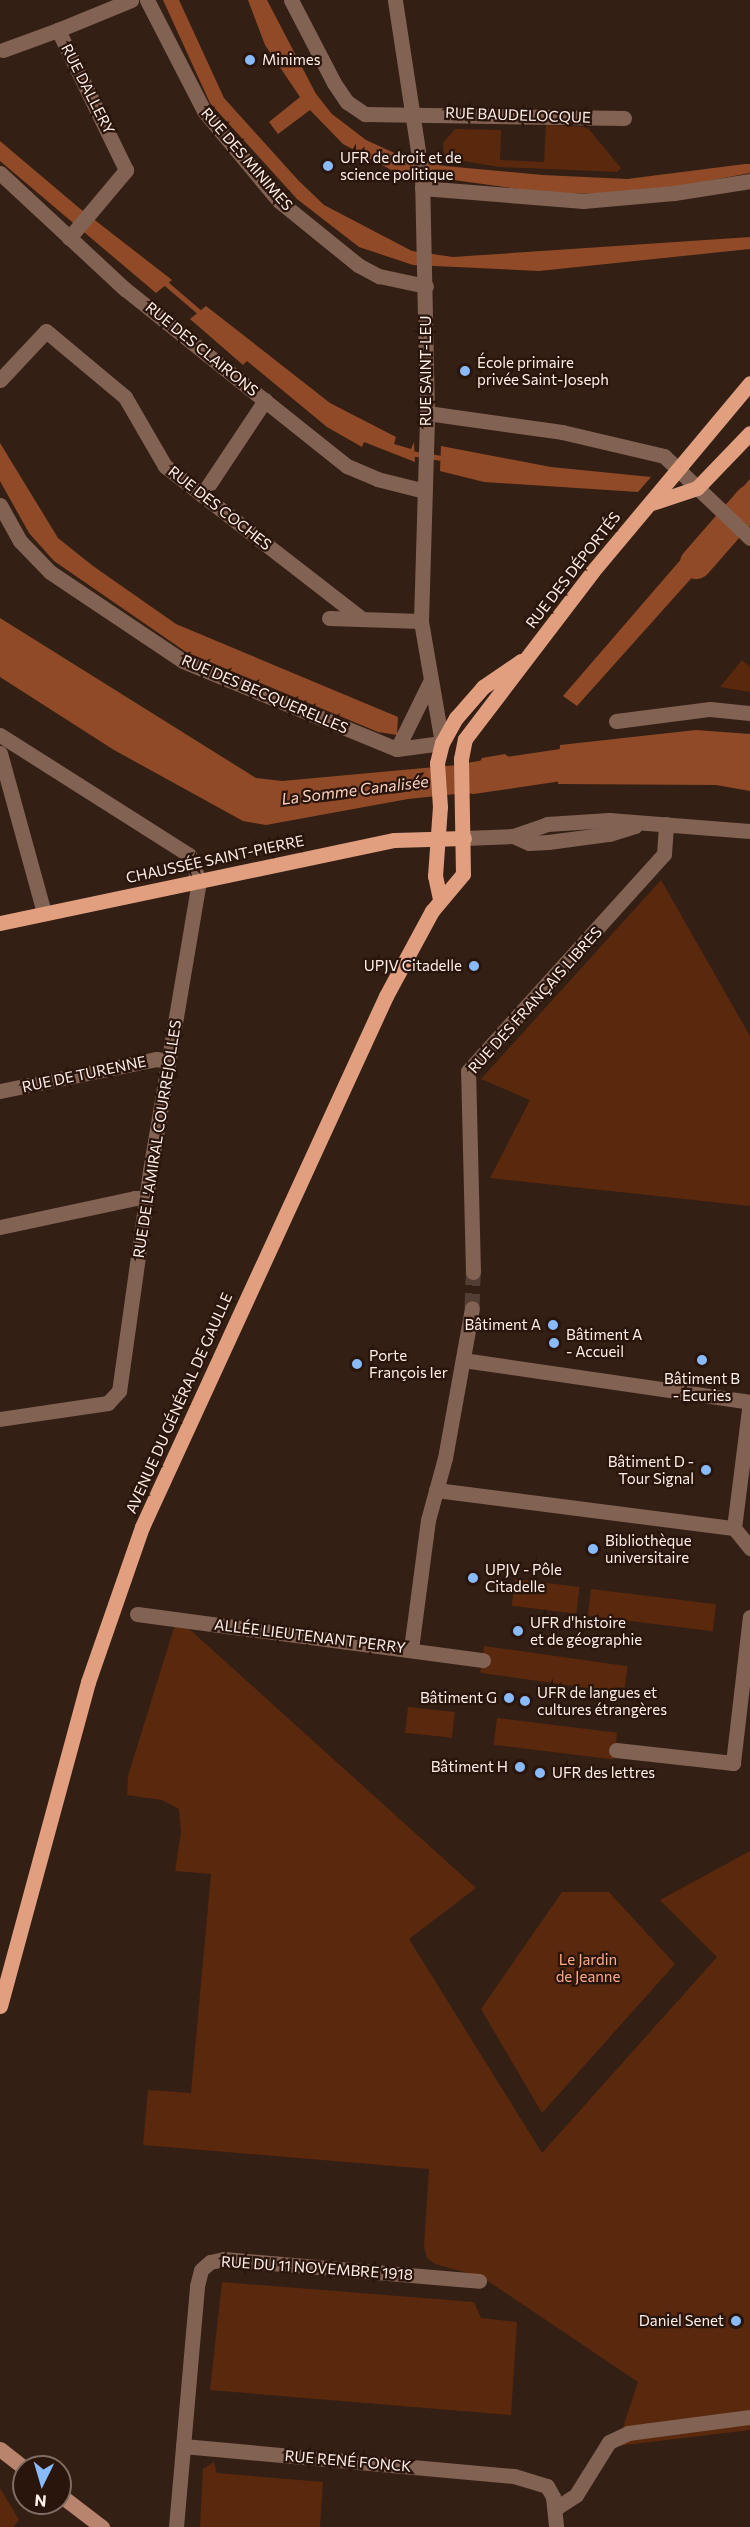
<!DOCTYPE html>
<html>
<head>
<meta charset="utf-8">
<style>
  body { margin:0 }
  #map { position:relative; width:750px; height:2527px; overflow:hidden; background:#341f15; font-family:Commissioner,sans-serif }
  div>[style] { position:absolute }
  .green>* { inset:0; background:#5a280d; transform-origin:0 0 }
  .water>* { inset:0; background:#904a27 }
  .stream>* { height:5px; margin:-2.5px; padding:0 2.5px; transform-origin:2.5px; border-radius:2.5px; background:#904a27 }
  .river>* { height:32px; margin:-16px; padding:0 16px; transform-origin:16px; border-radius:16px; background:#904a27 }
  .minor-tunnel>* { height:15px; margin-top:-7.5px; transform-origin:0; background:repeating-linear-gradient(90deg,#523e35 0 15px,transparent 0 23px) }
  .minor>* { height:15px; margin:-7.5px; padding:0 7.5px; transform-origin:7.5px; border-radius:7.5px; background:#826253 }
  .tertiary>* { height:15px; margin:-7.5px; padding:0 7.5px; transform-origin:7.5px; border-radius:7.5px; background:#826253 }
  .secondary>* { height:15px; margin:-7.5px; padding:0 7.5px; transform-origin:7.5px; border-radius:7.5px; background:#b8846d }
  .primary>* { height:15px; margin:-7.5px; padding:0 7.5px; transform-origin:7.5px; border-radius:7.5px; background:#e19f80 }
  .dots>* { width:16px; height:16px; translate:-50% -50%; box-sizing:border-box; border:3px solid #2a150c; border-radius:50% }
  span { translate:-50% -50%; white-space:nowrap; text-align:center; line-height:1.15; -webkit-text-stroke:4.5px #2a150c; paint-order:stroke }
  .poi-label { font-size:15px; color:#feefe9 }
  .left { translate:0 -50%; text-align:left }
  .right { translate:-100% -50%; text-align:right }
  .street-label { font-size:15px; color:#feefe9 }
  .park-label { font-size:15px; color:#feac87 }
  .water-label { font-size:16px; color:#fcd2bf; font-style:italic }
  .north { position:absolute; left:12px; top:2455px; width:60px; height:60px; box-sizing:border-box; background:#2a150c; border:2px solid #7f6c64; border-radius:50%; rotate:185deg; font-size:16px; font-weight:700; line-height:24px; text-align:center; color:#feefe9 }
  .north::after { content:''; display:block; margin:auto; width:21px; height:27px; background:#89bafc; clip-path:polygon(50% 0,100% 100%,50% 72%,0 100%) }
</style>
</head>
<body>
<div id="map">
  <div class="green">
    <div style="clip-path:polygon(546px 125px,587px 127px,621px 168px,617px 172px,500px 167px,444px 158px,443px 143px,455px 129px,501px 130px,500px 160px,544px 162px)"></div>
    <div style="clip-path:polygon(742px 660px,750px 667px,750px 692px,720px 687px)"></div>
    <div style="clip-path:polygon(661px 880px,750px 1036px,750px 1206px,490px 1178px,530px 1100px,481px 1079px)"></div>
    <div style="left:515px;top:1579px;width:65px;height:27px;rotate:7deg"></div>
    <div style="left:591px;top:1589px;width:126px;height:27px;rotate:7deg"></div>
    <div style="clip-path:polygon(177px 1618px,476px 1888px,409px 1939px,542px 2153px,717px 1957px,660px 1900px,750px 1851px,750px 2430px,617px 2446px,638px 2382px,482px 2277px,435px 2264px,427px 2258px,424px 2246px,429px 2169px,143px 2145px,148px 2090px,191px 2093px,211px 1874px,175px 1871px,181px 1832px,179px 1809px,162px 1800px,127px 1795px,128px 1776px)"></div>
    <div style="left:484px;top:1646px;width:145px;height:27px;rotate:8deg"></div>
    <div style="left:408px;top:1707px;width:47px;height:26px;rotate:6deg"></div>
    <div style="left:497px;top:1718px;width:121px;height:27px;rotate:7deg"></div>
    <div style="clip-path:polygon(562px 1892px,609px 1892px,675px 1964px,542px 2113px,481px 2009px)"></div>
    <div style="clip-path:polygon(222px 2282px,474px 2302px,481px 2318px,517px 2322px,511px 2415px,210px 2390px)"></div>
    <div style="clip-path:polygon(214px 2462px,217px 2473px,323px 2482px,320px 2527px,200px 2527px,203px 2469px)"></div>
    <div style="clip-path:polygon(0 2488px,19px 2520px,13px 2527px,0 2527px)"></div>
  </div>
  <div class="water">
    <div style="clip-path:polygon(163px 0,179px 0,224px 98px,298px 180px,324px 205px,412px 251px,453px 257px,750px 237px,750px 249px,539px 271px,413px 265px,359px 247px,297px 199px,210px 103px)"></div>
    <div style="clip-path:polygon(248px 0,267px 0,316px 94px,332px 114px,366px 140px,401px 156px,445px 166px,543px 175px,627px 179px,745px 164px,750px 164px,750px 173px,681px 186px,602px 194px,548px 193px,395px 172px,343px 144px,310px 110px,278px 134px,269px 122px,300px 97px,265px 45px)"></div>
    <div style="clip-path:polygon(0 141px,78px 207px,172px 280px,156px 293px,0 161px)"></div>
    <div style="clip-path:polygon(206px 306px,330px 403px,396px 437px,394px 444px,411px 449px,414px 442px,415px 462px,364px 442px,362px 447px,327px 427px,247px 361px,243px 365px,190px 319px)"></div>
    <div style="clip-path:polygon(0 443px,58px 538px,93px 566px,176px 624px,398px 717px,397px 735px,378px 732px,186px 652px,54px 561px,29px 533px,0 481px)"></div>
    <div style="clip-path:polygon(441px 446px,551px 467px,651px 477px,638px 492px,484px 482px,440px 471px)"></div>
    <div style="clip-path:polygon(750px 479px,750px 512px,745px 517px,729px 503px)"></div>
    <div style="clip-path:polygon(714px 521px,730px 535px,577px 706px,563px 696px)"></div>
    <div style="clip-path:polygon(0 618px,256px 778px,282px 781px,479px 763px,482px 758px,505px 754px,514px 761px,517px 778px,513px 788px,408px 799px,266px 825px,243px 821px,114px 750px,0 677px)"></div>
    <div style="clip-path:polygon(696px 730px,750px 734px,750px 791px,716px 785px,558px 784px,560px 745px)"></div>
  </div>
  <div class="stream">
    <div style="left:163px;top:281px;width:54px;rotate:40.5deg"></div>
    <div style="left:410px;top:453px;width:38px;rotate:9deg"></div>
  </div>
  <div class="river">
    <div style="left:696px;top:563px;width:82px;rotate:-48.9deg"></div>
    <div style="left:473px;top:778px;width:130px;rotate:-8.4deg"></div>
  </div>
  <div class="minor-tunnel">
    <div style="left:472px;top:1308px;width:36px;rotate:-88deg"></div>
  </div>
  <div class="minor">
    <div style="left:147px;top:0;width:125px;rotate:62.8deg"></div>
    <div style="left:204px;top:111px;width:117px;rotate:50.2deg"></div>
    <div style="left:279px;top:201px;width:102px;rotate:39deg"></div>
    <div style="left:358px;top:265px;width:24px;rotate:28deg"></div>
    <div style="left:379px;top:276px;width:48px;rotate:12deg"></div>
    <div style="left:291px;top:0;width:93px;rotate:62.6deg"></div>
    <div style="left:334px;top:83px;width:23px;rotate:56deg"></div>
    <div style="left:347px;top:102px;width:22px;rotate:34deg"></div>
    <div style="left:365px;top:114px;width:259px;rotate:0.9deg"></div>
    <div style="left:3px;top:50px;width:59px;rotate:-20deg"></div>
    <div style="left:0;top:173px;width:171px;rotate:42.9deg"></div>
    <div style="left:125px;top:289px;width:284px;rotate:38.6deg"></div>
    <div style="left:347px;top:466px;width:33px;rotate:23deg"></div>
    <div style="left:377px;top:479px;width:49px;rotate:14deg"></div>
    <div style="left:422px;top:188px;width:162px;rotate:4.6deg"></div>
    <div style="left:583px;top:201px;width:91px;rotate:-5deg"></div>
    <div style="left:674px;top:193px;width:77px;rotate:-9deg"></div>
    <div style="left:69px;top:238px;width:89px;rotate:-50deg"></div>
    <div style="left:126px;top:170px;width:156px;rotate:-115.9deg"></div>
    <div style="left:58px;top:30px;width:79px;rotate:-22.3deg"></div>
    <div style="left:0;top:380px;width:67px;rotate:-46.8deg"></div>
    <div style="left:46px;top:331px;width:103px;rotate:39.9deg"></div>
    <div style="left:125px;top:397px;width:80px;rotate:59.9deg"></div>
    <div style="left:165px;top:466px;width:249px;rotate:37.8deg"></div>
    <div style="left:427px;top:413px;width:136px;rotate:8deg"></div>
    <div style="left:562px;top:432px;width:105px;rotate:13.2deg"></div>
    <div style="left:664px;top:456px;width:119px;rotate:43.6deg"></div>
    <div style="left:202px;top:495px;width:114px;rotate:-56.4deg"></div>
    <div style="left:0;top:505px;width:41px;rotate:60.9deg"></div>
    <div style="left:20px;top:541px;width:43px;rotate:45.9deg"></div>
    <div style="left:50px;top:572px;width:160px;rotate:33.8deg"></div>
    <div style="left:183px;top:661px;width:231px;rotate:22.4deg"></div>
    <div style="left:397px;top:749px;width:45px;rotate:-7.6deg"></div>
    <div style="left:442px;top:743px;width:124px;rotate:-99.8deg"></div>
    <div style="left:421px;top:621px;width:208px;rotate:-88.3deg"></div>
    <div style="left:427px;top:413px;width:236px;rotate:-91.2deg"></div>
    <div style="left:422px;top:177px;width:179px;rotate:-98.7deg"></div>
    <div style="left:329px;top:618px;width:92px;rotate:1.9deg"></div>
    <div style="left:616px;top:721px;width:95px;rotate:-7.3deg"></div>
    <div style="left:710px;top:709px;width:40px;rotate:5.7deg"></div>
    <div style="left:0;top:735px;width:224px;rotate:32.4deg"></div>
    <div style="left:189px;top:855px;width:28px;rotate:69deg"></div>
    <div style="left:199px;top:881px;width:294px;rotate:99.6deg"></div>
    <div style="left:150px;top:1171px;width:222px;rotate:98deg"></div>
    <div style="left:119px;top:1391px;width:16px;rotate:133deg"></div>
    <div style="left:108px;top:1403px;width:109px;rotate:171.6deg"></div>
    <div style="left:397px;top:749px;width:77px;rotate:-63.8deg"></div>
    <div style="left:0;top:753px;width:166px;rotate:74.6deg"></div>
    <div style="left:0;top:1091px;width:159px;rotate:-11.6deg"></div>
    <div style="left:156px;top:1059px;width:12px;rotate:9deg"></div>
    <div style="left:0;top:1227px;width:138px;rotate:-12.1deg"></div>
    <div style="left:135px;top:1198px;width:12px"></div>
    <div style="left:473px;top:1272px;width:201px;rotate:-91.4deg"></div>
    <div style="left:468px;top:1071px;width:292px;rotate:-47.9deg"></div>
    <div style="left:664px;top:854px;width:30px;rotate:-86deg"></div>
    <div style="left:463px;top:1360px;width:290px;rotate:8.3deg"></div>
    <div style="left:436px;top:1490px;width:300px;rotate:7.3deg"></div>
    <div style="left:734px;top:1528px;width:127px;rotate:-82.8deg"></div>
    <div style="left:734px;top:1528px;width:26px;rotate:51deg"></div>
    <div style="left:137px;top:1614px;width:349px;rotate:7.6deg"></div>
    <div style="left:411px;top:1649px;width:130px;rotate:-82.5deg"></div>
    <div style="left:428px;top:1520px;width:64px;rotate:-74.7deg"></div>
    <div style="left:445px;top:1458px;width:152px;rotate:-79.8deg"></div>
    <div style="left:616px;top:1750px;width:118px;rotate:6.3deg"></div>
    <div style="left:733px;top:1763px;width:147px;rotate:-83.4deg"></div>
    <div style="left:183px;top:2446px;width:332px;rotate:5.2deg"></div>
    <div style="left:514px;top:2476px;width:34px;rotate:17deg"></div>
    <div style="left:547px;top:2486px;width:13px;rotate:61deg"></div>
    <div style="left:553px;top:2497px;width:30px;rotate:84deg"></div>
    <div style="left:556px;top:2508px;width:24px;rotate:-33deg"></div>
    <div style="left:576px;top:2495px;width:62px;rotate:-58.1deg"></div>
    <div style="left:609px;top:2442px;width:21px;rotate:-25deg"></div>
    <div style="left:628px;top:2433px;width:123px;rotate:-7.5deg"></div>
    <div style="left:176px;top:2527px;width:242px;rotate:-85deg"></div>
    <div style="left:197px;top:2286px;width:16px;rotate:-76deg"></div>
    <div style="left:201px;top:2270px;width:12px;rotate:-42deg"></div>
    <div style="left:210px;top:2262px;width:14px;rotate:-12deg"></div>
    <div style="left:224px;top:2259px;width:256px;rotate:4.9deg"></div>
  </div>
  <div class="tertiary">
    <div style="left:513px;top:836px;width:36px;rotate:-19deg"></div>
    <div style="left:547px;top:824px;width:62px;rotate:-3.7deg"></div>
    <div style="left:609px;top:820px;width:141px;rotate:4.5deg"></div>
    <div style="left:464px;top:838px;width:49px;rotate:-2.3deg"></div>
    <div style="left:513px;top:836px;width:17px;rotate:24deg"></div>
    <div style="left:529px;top:843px;width:19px;rotate:-3deg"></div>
    <div style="left:548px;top:842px;width:62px;rotate:-7.5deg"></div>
    <div style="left:609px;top:834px;width:27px;rotate:-17deg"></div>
  </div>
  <div class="secondary">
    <div style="left:0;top:2449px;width:31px;rotate:38deg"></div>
    <div style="left:60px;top:2495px;width:53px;rotate:37.3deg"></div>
  </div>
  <div class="primary">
    <div style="left:652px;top:503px;width:47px;rotate:-18.4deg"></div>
    <div style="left:697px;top:488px;width:76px;rotate:-46.1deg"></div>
    <div style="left:440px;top:899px;width:24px;rotate:-102deg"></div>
    <div style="left:435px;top:876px;width:69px;rotate:-85.9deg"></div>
    <div style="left:440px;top:807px;width:44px;rotate:-93.9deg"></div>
    <div style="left:437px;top:763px;width:21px;rotate:-76deg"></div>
    <div style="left:442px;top:743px;width:29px;rotate:-61deg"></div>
    <div style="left:456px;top:718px;width:41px;rotate:-48.9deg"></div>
    <div style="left:483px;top:687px;width:46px;rotate:-34.4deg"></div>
    <div style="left:0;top:923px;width:403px;rotate:-11.9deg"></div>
    <div style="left:394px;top:840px;width:70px;rotate:-1.6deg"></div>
    <div style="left:0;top:2006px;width:336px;rotate:-74.8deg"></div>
    <div style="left:88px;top:1682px;width:164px;rotate:-70.8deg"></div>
    <div style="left:142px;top:1527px;width:584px;rotate:-65.32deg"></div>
    <div style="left:386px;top:996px;width:97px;rotate:-61.6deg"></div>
    <div style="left:432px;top:911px;width:48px;rotate:-50deg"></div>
    <div style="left:463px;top:874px;width:115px;rotate:-91deg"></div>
    <div style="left:461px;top:759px;width:20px;rotate:-79deg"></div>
    <div style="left:465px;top:739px;width:210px;rotate:-52.7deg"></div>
    <div style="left:592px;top:572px;width:246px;rotate:-50.1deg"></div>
  </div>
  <div class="dots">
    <div style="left:250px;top:60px;background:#89bafc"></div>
    <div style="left:328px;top:166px;background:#89bafc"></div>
    <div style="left:465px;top:371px;background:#89bafc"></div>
    <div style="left:474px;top:966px;background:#89bafc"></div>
    <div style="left:553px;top:1325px;background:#89bafc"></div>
    <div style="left:554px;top:1343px;background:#89bafc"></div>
    <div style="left:702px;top:1360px;background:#89bafc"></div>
    <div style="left:357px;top:1364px;background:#89bafc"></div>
    <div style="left:706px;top:1470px;background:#89bafc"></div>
    <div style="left:593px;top:1549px;background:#89bafc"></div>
    <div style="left:473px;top:1578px;background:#89bafc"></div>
    <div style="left:518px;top:1631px;background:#89bafc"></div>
    <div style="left:509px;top:1698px;background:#89bafc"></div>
    <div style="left:525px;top:1701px;background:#89bafc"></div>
    <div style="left:520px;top:1767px;background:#89bafc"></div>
    <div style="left:540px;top:1773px;background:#89bafc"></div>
    <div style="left:736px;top:2321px;background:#89bafc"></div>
  </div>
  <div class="poi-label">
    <span class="left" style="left:262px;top:60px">Minimes</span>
    <span class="left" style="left:340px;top:166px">UFR de droit et de<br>science politique</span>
    <span class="left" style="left:477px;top:371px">École primaire<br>privée Saint-Joseph</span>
    <span class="right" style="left:462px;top:966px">UPJV Citadelle</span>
    <span class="right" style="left:541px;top:1325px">Bâtiment A</span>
    <span class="left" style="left:566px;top:1343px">Bâtiment A<br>- Accueil</span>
    <span class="left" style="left:369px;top:1364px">Porte<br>François Ier</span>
    <span style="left:702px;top:1387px">Bâtiment B<br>- Ecuries</span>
    <span class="right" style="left:694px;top:1470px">Bâtiment D -<br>Tour Signal</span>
    <span class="left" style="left:605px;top:1549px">Bibliothèque<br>universitaire</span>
    <span class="left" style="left:485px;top:1578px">UPJV - Pôle<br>Citadelle</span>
    <span class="left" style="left:530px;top:1631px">UFR d'histoire<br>et de géographie</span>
    <span class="left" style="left:537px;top:1701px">UFR de langues et<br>cultures étrangères</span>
    <span class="right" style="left:497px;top:1698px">Bâtiment G</span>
    <span class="right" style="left:508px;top:1767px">Bâtiment H</span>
    <span class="left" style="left:552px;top:1773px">UFR des lettres</span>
    <span class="right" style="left:724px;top:2321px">Daniel Senet</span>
  </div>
  <div class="street-label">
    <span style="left:88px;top:89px;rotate:63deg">RUE DALLERY</span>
    <span style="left:518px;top:115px;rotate:2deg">RUE BAUDELOCQUE</span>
    <span style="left:247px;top:159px;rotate:49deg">RUE DES MINIMES</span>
    <span style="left:202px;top:349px;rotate:39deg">RUE DES CLAIRONS</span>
    <span style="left:426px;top:371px;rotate:-90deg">RUE SAINT-LEU</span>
    <span style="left:220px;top:508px;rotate:38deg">RUE DES COCHES</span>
    <span style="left:573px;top:570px;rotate:-52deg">RUE DES DÉPORTÉS</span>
    <span style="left:265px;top:694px;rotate:23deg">RUE DES BECQUERELLES</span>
    <span style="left:215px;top:859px;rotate:-12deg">CHAUSSÉE SAINT-PIERRE</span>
    <span style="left:535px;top:1000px;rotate:-48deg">RUE DES FRANÇAIS LIBRES</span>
    <span style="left:84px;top:1074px;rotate:-12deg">RUE DE TURENNE</span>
    <span style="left:157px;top:1139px;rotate:-81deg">RUE DE L'AMIRAL COURREJOLLES</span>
    <span style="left:179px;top:1403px;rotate:-66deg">AVENUE DU GÉNÉRAL DE GAULLE</span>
    <span style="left:310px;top:1636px;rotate:7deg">ALLÉE LIEUTENANT PERRY</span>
    <span style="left:317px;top:2268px;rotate:4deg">RUE DU 11 NOVEMBRE 1918</span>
    <span style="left:348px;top:2461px;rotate:5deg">RUE RENÉ FONCK</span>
  </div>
  <div class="park-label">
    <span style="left:588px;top:1968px">Le Jardin<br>de Jeanne</span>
  </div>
  <div class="water-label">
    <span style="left:355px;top:790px;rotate:-7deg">La Somme Canalisée</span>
  </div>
  <div class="north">N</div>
</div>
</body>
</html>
